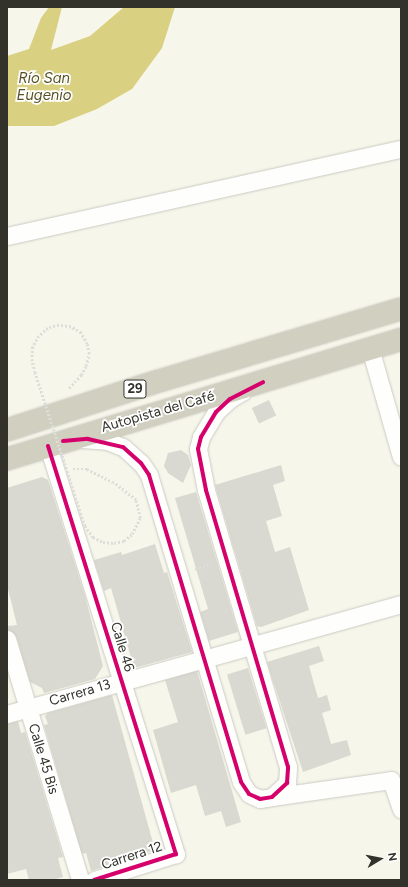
<!DOCTYPE html>
<html>
<head>
<meta charset="utf-8">
<style>
  body { margin:0 }
  #map { position:relative; width:408px; height:887px; overflow:hidden; background:#f6f6eb; font-family:Figtree,sans-serif }
  div>[style] { position:absolute }
  .water>* { inset:0; background:#d9d081 }
  .building>* { inset:0; background:#dad9d1; transform-origin:0 0 }
  .path>* { height:2.5px; margin-top:-1.25px; transform-origin:0; background:repeating-linear-gradient(90deg,#ddddda 0 2px,transparent 0 4px) }
  .roads { filter:drop-shadow(0 0 1px #cbcac2) drop-shadow(0 0 1px #cbcac2) }
  .minor>* { height:17px; margin:-8.5px; padding:0 8.5px; transform-origin:8.5px; border-radius:8.5px; background:#fefefc }
  .highway>* { height:22px; margin:-11px; padding:0 11px; transform-origin:11px; border-radius:11px; background:#d1cfc0 }
  .path-bridge>* { height:2.5px; margin-top:-1.25px; transform-origin:0; background:repeating-linear-gradient(90deg,#ddddda 0 2px,transparent 0 4px) }
  .cycleway>* { height:4px; margin:-2px; padding:0 2px; transform-origin:2px; border-radius:2px; background:#d6006c }
  span { translate:-50% -50%; white-space:nowrap; text-align:center; line-height:1.15; -webkit-text-stroke:3.5px #fff; paint-order:stroke }
  .shield-label span { padding:1px 3px; background:#fff; border:1px solid; border-radius:3px; -webkit-text-stroke-width:0 }
  .shield-label { font-size:13px; color:#32322b; font-weight:700 }
  .street-label { font-size:14px; color:#32322b }
  .water-label { font-size:15px; color:#565125; font-style:italic }
  .frame { position:absolute; inset:0; border:8px solid #32322b; pointer-events:none }
  .north { position:absolute; left:360px; top:839px; width:40px; height:40px; -webkit-text-stroke:3px #fff; paint-order:stroke; rotate:80deg; font-size:11px; font-weight:700; line-height:16px; text-align:center; color:#32322b }
  .north::after { content:''; display:block; margin:auto; width:14px; height:18px; background:#32322b; clip-path:polygon(50% 0,100% 100%,50% 72%,0 100%) }
</style>
</head>
<body>
<div id="map">
  <div class="water">
    <div style="clip-path:polygon(49px 7px,62px 7px,51px 50px,90px 36px,124px 7px,175px 7px,162px 48px,132px 89px,97px 109px,54px 126px,7px 126px,7px 56px,29px 49px,41px 18px)"></div>
  </div>
  <div class="building">
    <div style="left:269px;top:400px;width:17px;height:19px;rotate:65deg"></div>
    <div style="clip-path:polygon(181px 450px,188px 455px,191px 465px,183px 483px,168px 473px,164px 466px,168px 453px)"></div>
    <div style="clip-path:polygon(281px 465px,285px 481px,273px 485px,282px 516px,266px 521px,275px 552px,290px 547px,309px 610px,261px 627px,257px 626px,215px 485px)"></div>
    <div style="clip-path:polygon(42px 477px,48px 480px,85px 596px,103px 666px,95px 679px,44px 693px,42px 688px,30px 682px,16px 636px,7px 629px,7px 626px,17px 625px,7px 585px,7px 488px)"></div>
    <div style="clip-path:polygon(196px 492px,238px 632px,209px 641px,200px 612px,208px 609px,175px 498px)"></div>
    <div style="clip-path:polygon(155px 544px,164px 573px,167px 572px,192px 652px,134px 668px,111px 588px,104px 591px,94px 560px,121px 552px,122px 555px)"></div>
    <div style="clip-path:polygon(319px 646px,324px 661px,309px 666px,318px 698px,327px 695px,331px 710px,322px 713px,331px 744px,347px 740px,351px 755px,303px 772px,267px 662px)"></div>
    <div style="left:248px;top:668px;width:63px;height:22px;rotate:73deg"></div>
    <div style="clip-path:polygon(197px 671px,241px 822px,226px 827px,221px 811px,205px 816px,196px 785px,171px 793px,153px 730px,178px 722px,165px 680px)"></div>
    <div style="clip-path:polygon(112px 695px,155px 850px,91px 871px,86px 853px,82px 854px,44px 725px,48px 724px,45px 716px,48px 713px)"></div>
    <div style="clip-path:polygon(18px 721px,21px 733px,25px 732px,63px 857px,58px 858px,63px 877px,52px 880px,29px 880px,26px 869px,7px 874px,7px 724px)"></div>
  </div>
  <div class="path">
    <div style="left:69px;top:388px;width:18px;rotate:-47deg"></div>
    <div style="left:81px;top:375px;width:10px;rotate:-61deg"></div>
    <div style="left:73px;top:469px;width:14px"></div>
    <div style="left:87px;top:469px;width:29px;rotate:27deg"></div>
    <div style="left:195px;top:569px;width:17px;rotate:-17deg"></div>
  </div>
  <div class="roads">
    <div class="minor">
      <div style="left:7px;top:236px;width:403px;rotate:-12.5deg"></div>
      <div style="left:370px;top:348px;width:113px;rotate:74.1deg"></div>
      <div style="left:81px;top:439px;width:26px;rotate:4deg"></div>
      <div style="left:107px;top:441px;width:17px;rotate:21deg"></div>
      <div style="left:123px;top:447px;width:24px;rotate:42deg"></div>
      <div style="left:141px;top:463px;width:14px;rotate:56deg"></div>
      <div style="left:149px;top:475px;width:320px;rotate:73.3deg"></div>
      <div style="left:241px;top:782px;width:14px;rotate:56deg"></div>
      <div style="left:249px;top:794px;width:12px;rotate:24deg"></div>
      <div style="left:260px;top:799px;width:12px;rotate:-9deg"></div>
      <div style="left:272px;top:797px;width:21px;rotate:-43deg"></div>
      <div style="left:287px;top:783px;width:16px;rotate:-86deg"></div>
      <div style="left:288px;top:767px;width:289px;rotate:-106.5deg"></div>
      <div style="left:206px;top:490px;width:42px;rotate:-101deg"></div>
      <div style="left:198px;top:449px;width:12px;rotate:-76deg"></div>
      <div style="left:201px;top:437px;width:29px;rotate:-59deg"></div>
      <div style="left:216px;top:412px;width:19px;rotate:-43deg"></div>
      <div style="left:230px;top:399px;width:14px;rotate:-30deg"></div>
      <div style="left:48px;top:446px;width:428px;rotate:72.6deg"></div>
      <div style="left:176px;top:854px;width:86px;rotate:162.4deg"></div>
      <div style="left:7px;top:639px;width:252px;rotate:73.1deg"></div>
      <div style="left:7px;top:714px;width:409px;rotate:-15.6deg"></div>
      <div style="left:272px;top:797px;width:120px;rotate:-8.1deg"></div>
      <div style="left:391px;top:780px;width:31px;rotate:71deg"></div>
    </div>
    <div class="highway">
      <div style="left:7px;top:430px;width:160px;rotate:-17.9deg"></div>
      <div style="left:159px;top:381px;width:252px;rotate:-16.6deg"></div>
      <div style="left:7px;top:459px;width:412px;rotate:-16.9deg"></div>
    </div>
  </div>
  <div class="path-bridge">
    <div style="left:86px;top:366px;width:12px;rotate:-76deg"></div>
    <div style="left:89px;top:354px;width:10px;rotate:-101deg"></div>
    <div style="left:87px;top:344px;width:13px;rotate:-119deg"></div>
    <div style="left:81px;top:333px;width:12px;rotate:-149deg"></div>
    <div style="left:71px;top:327px;width:12px;rotate:-171deg"></div>
    <div style="left:59px;top:325px;width:11px;rotate:165deg"></div>
    <div style="left:48px;top:328px;width:12px;rotate:138deg"></div>
    <div style="left:39px;top:336px;width:13px;rotate:119deg"></div>
    <div style="left:33px;top:347px;width:12px;rotate:95deg"></div>
    <div style="left:32px;top:359px;width:13px;rotate:77deg"></div>
    <div style="left:35px;top:372px;width:162px;rotate:72deg"></div>
    <div style="left:85px;top:526px;width:14px;rotate:54deg"></div>
    <div style="left:93px;top:537px;width:11px;rotate:27deg"></div>
    <div style="left:103px;top:542px;width:11px;rotate:5deg"></div>
    <div style="left:114px;top:543px;width:10px;rotate:-11deg"></div>
    <div style="left:124px;top:541px;width:11px;rotate:-41deg"></div>
    <div style="left:132px;top:534px;width:18px;rotate:-63deg"></div>
    <div style="left:140px;top:518px;width:18px;rotate:-103deg"></div>
    <div style="left:136px;top:500px;width:29px;rotate:-142deg"></div>
  </div>
  <div class="cycleway">
    <div style="left:63px;top:441px;width:25px;rotate:-5deg"></div>
    <div style="left:88px;top:439px;width:36px;rotate:13deg"></div>
    <div style="left:123px;top:447px;width:24px;rotate:42deg"></div>
    <div style="left:141px;top:463px;width:14px;rotate:56deg"></div>
    <div style="left:149px;top:475px;width:320px;rotate:73.3deg"></div>
    <div style="left:241px;top:782px;width:14px;rotate:56deg"></div>
    <div style="left:249px;top:794px;width:12px;rotate:24deg"></div>
    <div style="left:260px;top:799px;width:12px;rotate:-9deg"></div>
    <div style="left:272px;top:797px;width:21px;rotate:-43deg"></div>
    <div style="left:287px;top:783px;width:16px;rotate:-86deg"></div>
    <div style="left:288px;top:767px;width:289px;rotate:-106.5deg"></div>
    <div style="left:206px;top:490px;width:42px;rotate:-101deg"></div>
    <div style="left:198px;top:449px;width:12px;rotate:-76deg"></div>
    <div style="left:201px;top:437px;width:29px;rotate:-59deg"></div>
    <div style="left:216px;top:412px;width:19px;rotate:-43deg"></div>
    <div style="left:230px;top:399px;width:37px;rotate:-27deg"></div>
    <div style="left:48px;top:446px;width:428px;rotate:72.6deg"></div>
    <div style="left:176px;top:854px;width:86px;rotate:162.4deg"></div>
  </div>
  <div class="shield-label">
    <span style="left:135px;top:389px">29</span>
  </div>
  <div class="street-label">
    <span style="left:158px;top:412px;rotate:-16deg">Autopista del Café</span>
    <span style="left:122px;top:647px;rotate:73deg">Calle 46</span>
    <span style="left:80px;top:693px;rotate:-16deg">Carrera 13</span>
    <span style="left:43px;top:759px;rotate:73deg">Calle 45 Bis</span>
    <span style="left:132px;top:856px;rotate:-18deg">Carrera 12</span>
  </div>
  <div class="water-label">
    <span style="left:44px;top:87px">Río San<br>Eugenio</span>
  </div>
  <div class="frame"></div>
  <div class="north">N</div>
</div>
</body>
</html>
